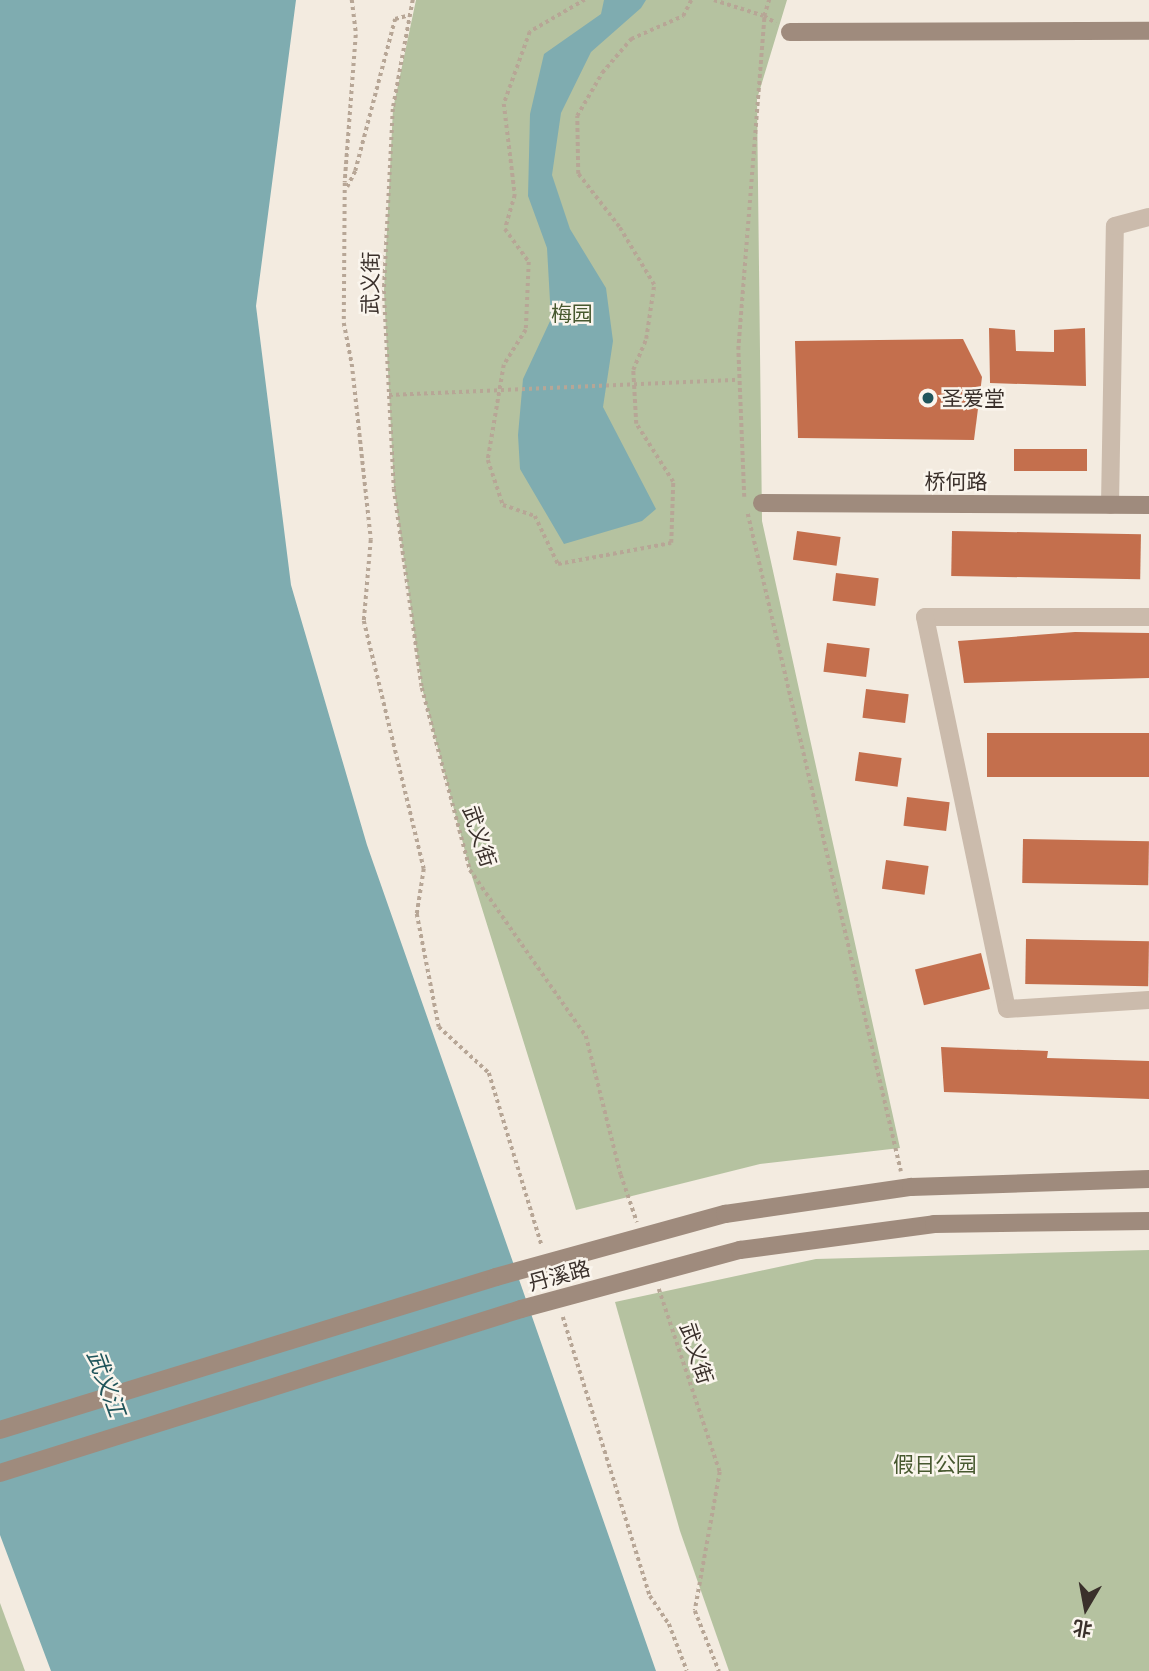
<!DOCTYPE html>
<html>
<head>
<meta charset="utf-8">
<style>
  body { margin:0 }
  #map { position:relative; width:1149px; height:1671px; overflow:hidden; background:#f3ebe0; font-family:Barlow,"Noto Sans SC",sans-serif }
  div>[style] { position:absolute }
  .green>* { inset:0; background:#b5c2a0 }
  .water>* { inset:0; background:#7facb0 }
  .building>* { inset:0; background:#c46f4d; transform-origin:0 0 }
  .path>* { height:3.5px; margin-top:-1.75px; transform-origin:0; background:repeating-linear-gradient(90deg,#b7a696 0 3.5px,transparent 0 7px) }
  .street>* { height:18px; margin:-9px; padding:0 9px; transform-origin:9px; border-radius:9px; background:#cbbbac }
  .secondary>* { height:18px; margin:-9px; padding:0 9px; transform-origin:9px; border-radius:9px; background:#9f8b7d }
  .secondary-bridge>* { height:18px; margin:-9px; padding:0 9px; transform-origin:9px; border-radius:9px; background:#9f8b7d }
  .dots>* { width:19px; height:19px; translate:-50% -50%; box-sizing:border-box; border:4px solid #faf5ed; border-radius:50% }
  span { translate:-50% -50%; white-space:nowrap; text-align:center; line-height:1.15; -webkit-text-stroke:5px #faf5ed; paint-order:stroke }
  .street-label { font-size:21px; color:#3a302b }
  .park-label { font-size:21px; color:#47582f }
  .poi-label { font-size:21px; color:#3a302b }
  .left { translate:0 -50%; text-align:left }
  .water-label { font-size:23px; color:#20555b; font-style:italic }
  .north { position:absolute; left:1051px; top:1573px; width:70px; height:70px; -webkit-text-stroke:5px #faf5ed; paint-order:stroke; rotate:190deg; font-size:19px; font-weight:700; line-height:28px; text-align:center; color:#3a302b }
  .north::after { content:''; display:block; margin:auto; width:24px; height:32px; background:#3a302b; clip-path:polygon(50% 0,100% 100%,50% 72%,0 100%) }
</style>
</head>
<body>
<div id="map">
  <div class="green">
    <div style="clip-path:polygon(416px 0,787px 0,757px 99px,762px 521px,900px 1148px,760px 1164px,576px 1210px,470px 870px,422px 688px,394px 489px,384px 291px,393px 109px)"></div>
    <div style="clip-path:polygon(1149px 1250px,1149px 1671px,729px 1671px,680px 1531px,615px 1302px,816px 1259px)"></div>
    <div style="clip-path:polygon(0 1603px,25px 1671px,0 1671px)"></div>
  </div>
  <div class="water">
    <div style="clip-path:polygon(0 0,296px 0,256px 306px,291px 585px,367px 845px,656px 1671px,51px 1671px,0 1535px)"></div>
    <div style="clip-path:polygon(604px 0,646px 0,641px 8px,591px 52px,561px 113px,552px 175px,570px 229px,606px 288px,613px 341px,603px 407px,656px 509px,642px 521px,564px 544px,520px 469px,518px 435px,523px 379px,551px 319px,547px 248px,528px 196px,530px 114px,544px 54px,601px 14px)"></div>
  </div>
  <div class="building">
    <div style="clip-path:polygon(989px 328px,1015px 330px,1016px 351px,1054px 352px,1054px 330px,1085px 328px,1086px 386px,990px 383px)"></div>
    <div style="clip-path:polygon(963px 339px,982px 377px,974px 440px,798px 438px,795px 341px)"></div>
    <div style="left:1014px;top:449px;width:73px;height:22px"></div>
    <div style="left:797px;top:531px;width:44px;height:29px;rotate:8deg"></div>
    <div style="left:952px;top:531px;width:189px;height:45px;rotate:1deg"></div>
    <div style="left:836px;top:573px;width:43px;height:28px;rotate:7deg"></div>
    <div style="clip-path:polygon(1075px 632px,1149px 633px,1149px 678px,964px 683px,958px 641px)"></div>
    <div style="left:827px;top:643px;width:43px;height:29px;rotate:7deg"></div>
    <div style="left:866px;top:689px;width:43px;height:29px;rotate:7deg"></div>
    <div style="left:1149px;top:733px;width:44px;height:162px;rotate:90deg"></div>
    <div style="left:859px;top:752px;width:43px;height:29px;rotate:8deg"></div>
    <div style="left:907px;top:797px;width:43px;height:29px;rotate:7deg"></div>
    <div style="left:1023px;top:839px;width:126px;height:44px;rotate:1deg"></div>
    <div style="left:886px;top:860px;width:43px;height:29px;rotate:8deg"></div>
    <div style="left:1026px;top:939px;width:123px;height:45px;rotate:1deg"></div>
    <div style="left:981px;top:953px;width:37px;height:68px;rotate:76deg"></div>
    <div style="clip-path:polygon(941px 1047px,1048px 1051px,1047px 1058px,1149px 1061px,1149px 1099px,944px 1092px)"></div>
  </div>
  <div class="path">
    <div style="left:352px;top:0;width:35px;rotate:83deg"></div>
    <div style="left:356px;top:35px;width:148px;rotate:94.3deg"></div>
    <div style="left:345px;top:183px;width:140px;rotate:90.4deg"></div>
    <div style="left:344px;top:323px;width:42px;rotate:79deg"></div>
    <div style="left:352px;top:364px;width:177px;rotate:83.8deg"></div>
    <div style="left:371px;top:540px;width:81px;rotate:94.9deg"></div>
    <div style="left:364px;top:621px;width:255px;rotate:76.4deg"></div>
    <div style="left:424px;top:869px;width:46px;rotate:98.8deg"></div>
    <div style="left:417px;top:914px;width:115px;rotate:79deg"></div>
    <div style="left:439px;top:1027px;width:68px;rotate:42.6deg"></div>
    <div style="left:489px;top:1073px;width:181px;rotate:73deg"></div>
    <div style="left:413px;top:0;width:111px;rotate:100.4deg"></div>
    <div style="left:393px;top:109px;width:182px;rotate:92.8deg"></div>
    <div style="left:384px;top:291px;width:198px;rotate:87.1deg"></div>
    <div style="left:394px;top:489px;width:201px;rotate:82deg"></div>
    <div style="left:422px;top:688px;width:188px;rotate:75.2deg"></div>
    <div style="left:470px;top:870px;width:203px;rotate:55.1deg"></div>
    <div style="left:586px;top:1036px;width:143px;rotate:75.9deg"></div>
    <div style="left:621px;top:1175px;width:50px;rotate:71.2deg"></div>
    <div style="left:585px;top:0;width:64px;rotate:149.8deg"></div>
    <div style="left:530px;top:32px;width:77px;rotate:109.9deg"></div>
    <div style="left:504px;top:104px;width:92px;rotate:83.1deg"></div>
    <div style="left:515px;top:195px;width:35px;rotate:106deg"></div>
    <div style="left:505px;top:229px;width:41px;rotate:54deg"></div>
    <div style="left:529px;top:262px;width:68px;rotate:92.5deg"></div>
    <div style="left:526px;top:330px;width:41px;rotate:122.2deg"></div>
    <div style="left:504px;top:365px;width:96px;rotate:99.6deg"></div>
    <div style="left:488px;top:460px;width:47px;rotate:71.6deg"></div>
    <div style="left:503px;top:505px;width:34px;rotate:19deg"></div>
    <div style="left:535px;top:516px;width:53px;rotate:64.4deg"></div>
    <div style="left:558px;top:564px;width:115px;rotate:-10.5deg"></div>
    <div style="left:671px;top:543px;width:61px;rotate:-88.1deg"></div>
    <div style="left:673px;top:482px;width:69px;rotate:-122.5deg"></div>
    <div style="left:636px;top:424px;width:54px;rotate:-93.2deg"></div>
    <div style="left:633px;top:370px;width:34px;rotate:-67deg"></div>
    <div style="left:646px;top:339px;width:55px;rotate:-81.6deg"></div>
    <div style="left:654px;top:285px;width:68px;rotate:-121.1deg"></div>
    <div style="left:619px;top:227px;width:67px;rotate:-127.7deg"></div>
    <div style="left:578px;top:174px;width:58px;rotate:-91deg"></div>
    <div style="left:577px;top:116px;width:50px;rotate:-59.8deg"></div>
    <div style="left:602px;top:73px;width:45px;rotate:-49.5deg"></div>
    <div style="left:631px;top:39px;width:57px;rotate:-23.9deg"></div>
    <div style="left:683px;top:16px;width:18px;rotate:-63deg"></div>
    <div style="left:714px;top:0;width:52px;rotate:17.7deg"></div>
    <div style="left:764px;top:16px;width:14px;rotate:30deg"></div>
    <div style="left:347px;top:187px;width:18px;rotate:-63deg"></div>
    <div style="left:355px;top:171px;width:157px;rotate:-75.3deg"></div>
    <div style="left:395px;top:19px;width:16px;rotate:-15deg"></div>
    <div style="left:389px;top:395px;width:350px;rotate:-2.5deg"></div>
    <div style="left:744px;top:497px;width:147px;rotate:-92.3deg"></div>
    <div style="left:738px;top:350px;width:335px;rotate:-85.5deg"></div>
    <div style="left:764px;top:16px;width:17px;rotate:-73deg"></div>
    <div style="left:748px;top:514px;width:675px;rotate:76.89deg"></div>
    <div style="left:659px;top:1289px;width:193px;rotate:71.6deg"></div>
    <div style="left:720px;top:1472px;width:141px;rotate:100.2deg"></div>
    <div style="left:695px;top:1611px;width:65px;rotate:68.2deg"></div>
    <div style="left:563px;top:1317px;width:292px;rotate:72.7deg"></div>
    <div style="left:650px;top:1596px;width:34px;rotate:56deg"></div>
    <div style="left:669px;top:1624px;width:50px;rotate:69deg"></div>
  </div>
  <div class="street">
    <div style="left:1110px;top:505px;width:279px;rotate:-89deg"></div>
    <div style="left:1115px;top:226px;width:35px;rotate:-15deg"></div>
    <div style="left:1149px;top:617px;width:224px;rotate:180deg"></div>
    <div style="left:925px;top:617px;width:400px;rotate:78.2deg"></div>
    <div style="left:1007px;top:1009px;width:142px;rotate:-3.6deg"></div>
  </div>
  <div class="secondary">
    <div style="left:790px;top:32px;width:359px;rotate:-0.2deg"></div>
    <div style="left:762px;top:503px;width:387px;rotate:0.3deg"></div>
  </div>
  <div class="secondary-bridge">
    <div style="left:0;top:1430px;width:519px;rotate:-17.14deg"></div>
    <div style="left:496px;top:1277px;width:238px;rotate:-15.4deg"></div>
    <div style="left:725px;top:1214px;width:188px;rotate:-8.3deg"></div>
    <div style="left:911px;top:1187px;width:238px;rotate:-1.9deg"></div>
    <div style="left:0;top:1473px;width:546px;rotate:-17.47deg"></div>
    <div style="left:521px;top:1309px;width:227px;rotate:-15.1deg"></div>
    <div style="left:740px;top:1250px;width:196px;rotate:-7.6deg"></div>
    <div style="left:934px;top:1224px;width:215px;rotate:-0.8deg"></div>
  </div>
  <div class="dots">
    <div style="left:928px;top:398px;background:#20555b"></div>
  </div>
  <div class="street-label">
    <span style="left:370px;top:283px;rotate:-89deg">武义街</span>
    <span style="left:956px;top:481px">桥何路</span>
    <span style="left:480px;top:836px;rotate:72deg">武义街</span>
    <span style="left:559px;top:1275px;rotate:-15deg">丹溪路</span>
    <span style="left:697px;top:1353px;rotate:72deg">武义街</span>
  </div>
  <div class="park-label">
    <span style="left:572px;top:313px">梅园</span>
    <span style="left:935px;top:1464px">假日公园</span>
  </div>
  <div class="poi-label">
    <span class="left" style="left:942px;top:398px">圣爱堂</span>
  </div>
  <div class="water-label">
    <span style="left:107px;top:1383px;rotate:70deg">武义江</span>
  </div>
  <div class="north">北</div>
</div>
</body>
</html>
